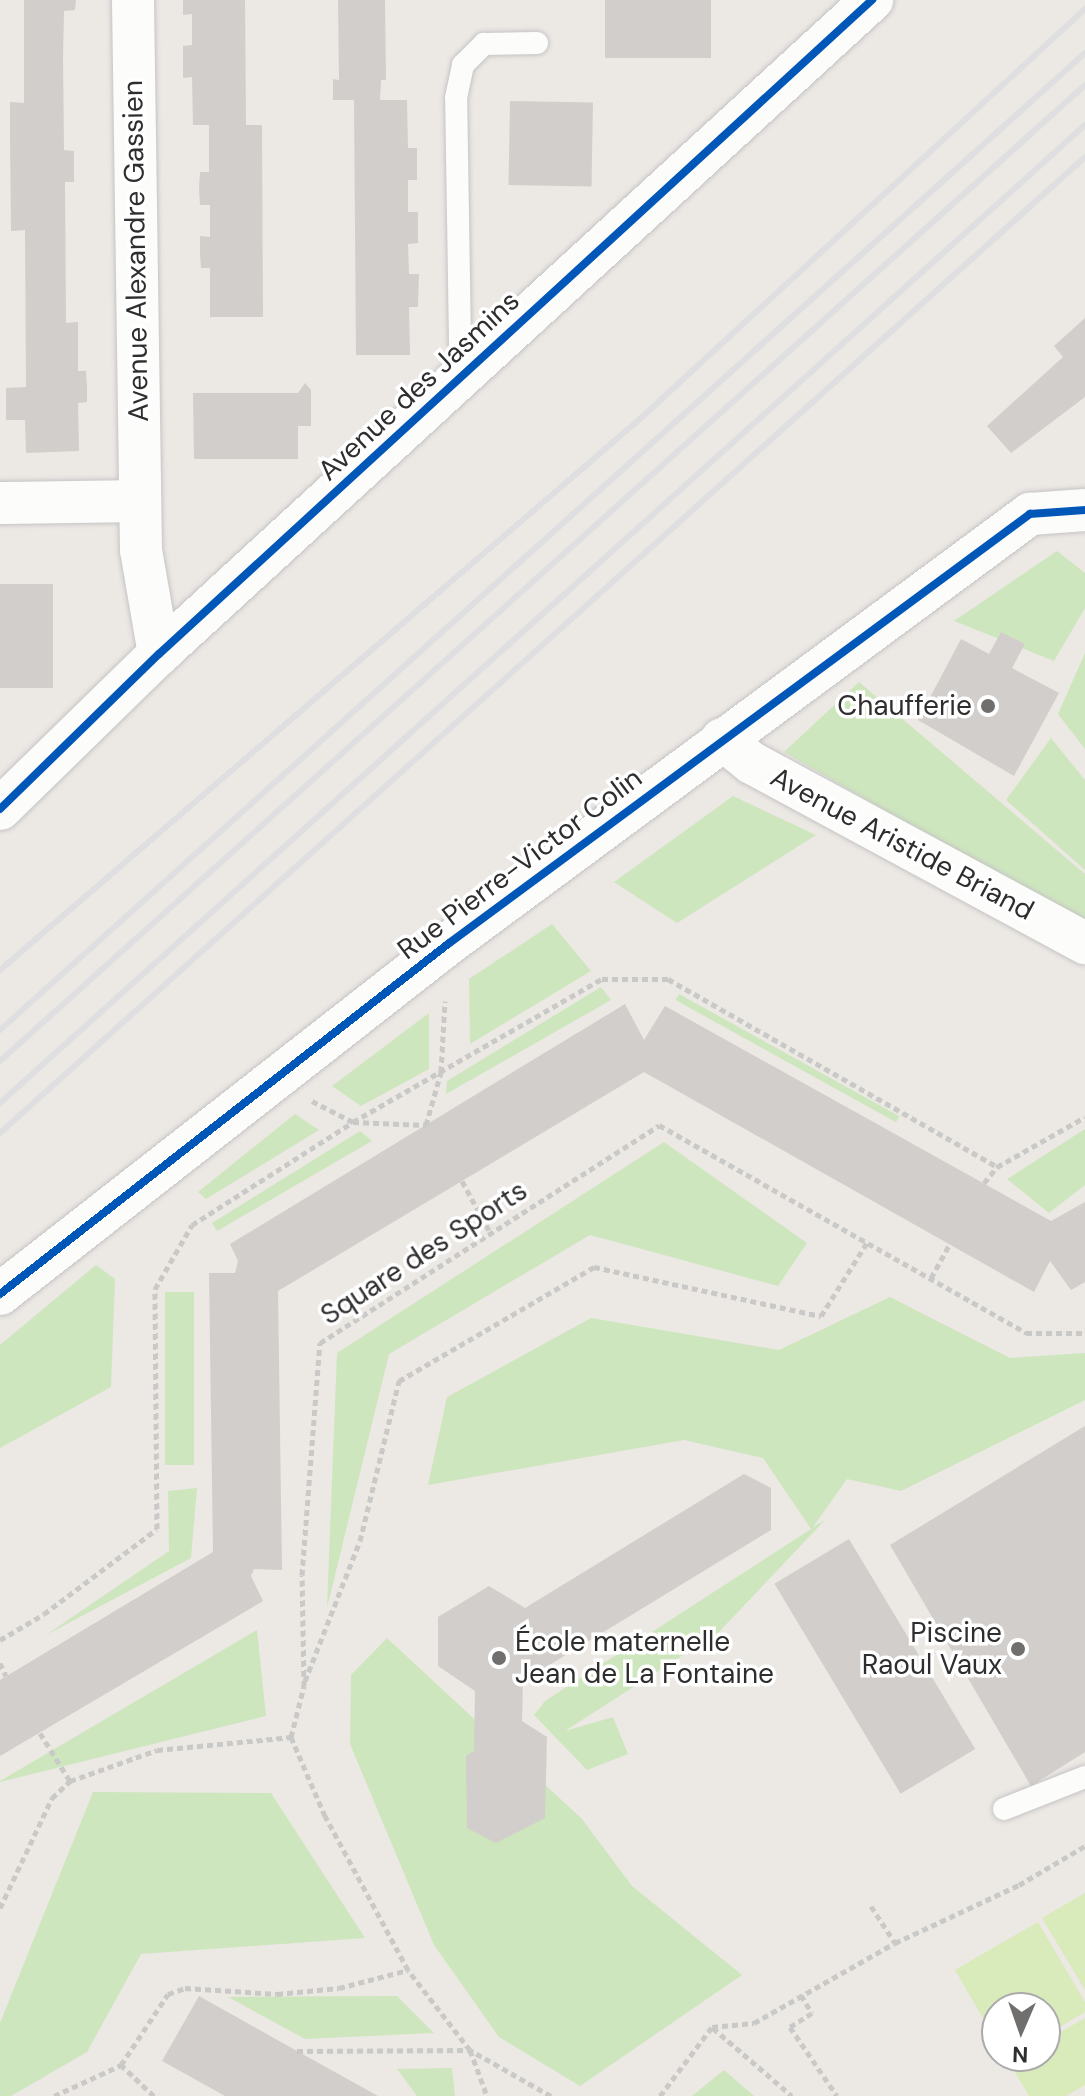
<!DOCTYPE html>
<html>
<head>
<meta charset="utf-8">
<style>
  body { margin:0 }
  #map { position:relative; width:1085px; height:2096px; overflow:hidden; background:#ece8e4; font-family:"DM Sans",sans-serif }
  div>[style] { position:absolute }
  .green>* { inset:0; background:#cee6be; transform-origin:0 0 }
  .pitch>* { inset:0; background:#d9eabb }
  .building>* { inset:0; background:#d1cecb; transform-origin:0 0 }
  .path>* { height:5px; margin-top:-2.5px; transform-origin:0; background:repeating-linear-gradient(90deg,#c9c9c8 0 6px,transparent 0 10px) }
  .roads { filter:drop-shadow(0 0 2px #c5c4c5) drop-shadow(0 0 2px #c5c4c5) }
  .service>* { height:22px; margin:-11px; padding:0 11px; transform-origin:11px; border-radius:11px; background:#fcfcfb }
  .minor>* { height:42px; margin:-21px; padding:0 21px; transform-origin:21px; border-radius:21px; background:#fcfcfb }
  .rail>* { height:6px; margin:-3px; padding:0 3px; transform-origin:3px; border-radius:3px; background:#dfdfe1 }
  .cycleway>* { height:8px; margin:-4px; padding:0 4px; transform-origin:4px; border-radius:4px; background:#0057b8 }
  .dots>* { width:22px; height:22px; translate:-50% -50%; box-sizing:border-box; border:4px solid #fff; border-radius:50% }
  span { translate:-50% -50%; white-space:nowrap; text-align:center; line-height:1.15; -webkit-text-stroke:7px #fff; paint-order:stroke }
  .street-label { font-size:28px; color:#2e2e2e }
  .poi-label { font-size:28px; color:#2e2e2e }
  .right { translate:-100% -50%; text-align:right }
  .left { translate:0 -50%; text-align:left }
  .north { position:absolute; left:981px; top:1992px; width:80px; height:80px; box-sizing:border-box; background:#fff; border:2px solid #ababab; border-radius:50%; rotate:182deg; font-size:22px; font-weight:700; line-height:32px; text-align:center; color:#2e2e2e }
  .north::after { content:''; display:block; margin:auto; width:28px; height:36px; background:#706f6e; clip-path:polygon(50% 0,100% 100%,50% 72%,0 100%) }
</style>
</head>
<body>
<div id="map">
  <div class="green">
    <div style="clip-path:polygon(1057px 551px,1085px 573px,1085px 608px,1054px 661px,954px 621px)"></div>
    <div style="clip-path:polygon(1085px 653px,1085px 749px,1058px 714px)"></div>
    <div style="clip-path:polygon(859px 682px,1085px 874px,1085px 927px,784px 752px)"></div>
    <div style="clip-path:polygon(1051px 738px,1085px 780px,1085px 870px,1006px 800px)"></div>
    <div style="clip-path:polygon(733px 796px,816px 835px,677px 923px,614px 882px)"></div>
    <div style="clip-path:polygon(552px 924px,591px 971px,470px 1044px,469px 979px)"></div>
    <div style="clip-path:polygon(601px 987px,611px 1000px,446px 1094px,447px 1081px)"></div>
    <div style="left:679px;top:994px;width:252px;height:7px;rotate:29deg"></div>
    <div style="clip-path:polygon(429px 1013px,429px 1069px,361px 1106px,332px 1086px)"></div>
    <div style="clip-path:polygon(295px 1114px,319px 1130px,206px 1199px,198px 1192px)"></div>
    <div style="clip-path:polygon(1085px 1129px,1085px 1185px,1049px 1213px,1007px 1179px)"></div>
    <div style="clip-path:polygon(360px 1131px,372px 1141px,217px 1231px,212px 1223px)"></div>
    <div style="clip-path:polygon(664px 1142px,807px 1243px,778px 1286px,590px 1235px,389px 1354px,327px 1608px,337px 1353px)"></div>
    <div style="clip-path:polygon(96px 1265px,115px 1279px,111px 1387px,0 1448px,0 1345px)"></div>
    <div style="left:194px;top:1292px;width:173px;height:29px;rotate:90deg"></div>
    <div style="clip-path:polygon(890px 1297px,1010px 1358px,1085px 1353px,1085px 1400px,901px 1491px,847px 1479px,813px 1527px,825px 1520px,719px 1632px,565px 1731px,613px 1717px,628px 1754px,587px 1770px,534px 1715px,545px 1701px,811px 1529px,763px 1458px,684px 1440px,428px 1485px,447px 1397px,591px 1318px,779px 1350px)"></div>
    <div style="clip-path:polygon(197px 1488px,191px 1558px,46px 1635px,169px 1551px,168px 1491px)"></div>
    <div style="clip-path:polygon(257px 1630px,266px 1716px,0 1782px,0 1781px)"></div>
    <div style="clip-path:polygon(387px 1638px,582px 1819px,632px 1886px,742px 1975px,580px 2086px,499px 2037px,434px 1945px,350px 1744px,351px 1675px)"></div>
    <div style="clip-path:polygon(93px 1792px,271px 1793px,365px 1938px,141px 1954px,87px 2052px,11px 2096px,0 2096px,0 2023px)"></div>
    <div style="clip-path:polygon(397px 1996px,434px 2033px,305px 2039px,228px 1997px)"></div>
    <div style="clip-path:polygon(452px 2068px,455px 2096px,417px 2096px,397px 2069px)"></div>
    <div style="clip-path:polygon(724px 2070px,754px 2096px,692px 2096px)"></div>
  </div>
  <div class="pitch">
    <div style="clip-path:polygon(1085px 1893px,1085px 1990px,1042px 1918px)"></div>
    <div style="clip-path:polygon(1038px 1922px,1085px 2002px,1085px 2012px,1045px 2036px,1045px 2008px,997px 2008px,997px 2042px,955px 1970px)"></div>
    <div style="clip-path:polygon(1085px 2018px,1085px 2085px,1066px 2096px,1029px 2096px,1009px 2062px,1020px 2056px,1045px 2056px,1045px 2041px)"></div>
  </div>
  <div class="building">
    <div style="clip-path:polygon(24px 0,76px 0,75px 10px,64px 11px,63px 57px,64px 150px,74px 151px,74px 182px,65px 182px,66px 323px,78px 322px,78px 371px,86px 371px,87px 387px,87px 402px,78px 403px,79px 451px,26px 453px,25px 420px,6px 420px,6px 388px,26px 387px,25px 230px,11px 231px,10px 135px,10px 102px,24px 103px)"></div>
    <div style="clip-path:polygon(183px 0,245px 0,246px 125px,262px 125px,263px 317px,210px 317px,210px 268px,201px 268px,200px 253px,200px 236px,210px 237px,210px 205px,200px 205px,199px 189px,200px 172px,209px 172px,209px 125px,193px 125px,192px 77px,183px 78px,183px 46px,192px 45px,192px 14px,183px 15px)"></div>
    <div style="clip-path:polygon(338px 0,385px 0,386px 80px,381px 80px,380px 100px,407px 100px,408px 148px,417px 148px,417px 180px,408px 180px,408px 212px,418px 212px,418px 243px,408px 244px,409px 274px,419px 274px,418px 307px,409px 307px,410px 355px,356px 355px,354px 100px,333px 100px,333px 79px,339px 80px)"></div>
    <div style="left:605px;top:0;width:106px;height:58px"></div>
    <div style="left:510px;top:101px;width:83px;height:84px;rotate:1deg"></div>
    <div style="clip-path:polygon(1085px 318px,1085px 397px,1011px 453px,987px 426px,1063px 357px,1054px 346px)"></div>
    <div style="clip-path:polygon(305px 383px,311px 390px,311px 426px,298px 426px,298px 459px,194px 459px,193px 393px,298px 393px)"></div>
    <div style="left:0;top:584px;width:53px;height:104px"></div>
    <div style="clip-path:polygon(1001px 632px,1025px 644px,1012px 668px,1059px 693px,1014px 776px,918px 720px,961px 639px,989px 654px)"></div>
    <div style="clip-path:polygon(625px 1004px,644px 1040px,665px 1006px,1051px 1221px,1085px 1202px,1085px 1282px,1071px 1290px,1050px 1261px,1034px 1292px,644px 1072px,278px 1291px,282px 1570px,254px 1569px,251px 1576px,263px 1601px,0 1756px,0 1680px,213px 1552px,209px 1273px,235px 1273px,238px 1261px,230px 1244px)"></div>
    <div style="clip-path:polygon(1085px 1426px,1085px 1752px,1031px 1786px,890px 1545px)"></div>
    <div style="clip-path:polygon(744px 1474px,771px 1488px,771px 1530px,523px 1681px,522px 1721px,547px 1737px,545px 1818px,496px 1843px,467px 1828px,466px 1756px,474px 1751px,475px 1691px,438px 1666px,438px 1617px,489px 1586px,525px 1608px)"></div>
    <div style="left:849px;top:1539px;width:245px;height:87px;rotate:59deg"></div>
    <div style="clip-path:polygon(199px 1996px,297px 2051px,378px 2096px,225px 2096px,162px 2061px)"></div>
  </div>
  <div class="path">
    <div style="left:312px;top:1101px;width:46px;rotate:27.1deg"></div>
    <div style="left:353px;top:1122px;width:73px;rotate:2.4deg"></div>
    <div style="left:426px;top:1125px;width:55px;rotate:-74.2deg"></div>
    <div style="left:441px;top:1072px;width:71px;rotate:-86.8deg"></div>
    <div style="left:462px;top:1181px;width:60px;rotate:61.3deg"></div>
    <div style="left:984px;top:1183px;width:21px;rotate:-51deg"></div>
    <div style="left:931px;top:1278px;width:38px;rotate:-61deg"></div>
    <div style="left:0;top:1640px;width:51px;rotate:-30.6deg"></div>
    <div style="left:44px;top:1614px;width:141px;rotate:-37deg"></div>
    <div style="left:157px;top:1529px;width:240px;rotate:-90.5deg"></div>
    <div style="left:155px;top:1289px;width:74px;rotate:-60deg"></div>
    <div style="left:192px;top:1225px;width:191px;rotate:-32.6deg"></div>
    <div style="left:353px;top:1122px;width:287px;rotate:-29.9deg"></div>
    <div style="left:602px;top:979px;width:66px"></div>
    <div style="left:668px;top:979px;width:379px;rotate:29.7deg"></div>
    <div style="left:997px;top:1167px;width:101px;rotate:-29.6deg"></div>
    <div style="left:0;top:1663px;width:14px;rotate:65deg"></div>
    <div style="left:305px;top:1681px;width:150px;rotate:-68.6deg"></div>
    <div style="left:360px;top:1541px;width:165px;rotate:-76.3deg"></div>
    <div style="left:399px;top:1381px;width:226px;rotate:-30.3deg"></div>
    <div style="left:594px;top:1267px;width:232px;rotate:12.2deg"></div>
    <div style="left:821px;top:1316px;width:89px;rotate:-57.9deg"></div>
    <div style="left:40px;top:1733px;width:57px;rotate:58deg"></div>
    <div style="left:871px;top:1906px;width:44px;rotate:57deg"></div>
    <div style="left:0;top:1908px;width:122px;rotate:-64.7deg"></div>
    <div style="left:52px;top:1798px;width:25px;rotate:-43deg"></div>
    <div style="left:70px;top:1781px;width:92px;rotate:-19.6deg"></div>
    <div style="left:157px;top:1750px;width:135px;rotate:-5.5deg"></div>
    <div style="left:801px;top:1995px;width:21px;rotate:59deg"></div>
    <div style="left:812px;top:2013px;width:26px;rotate:148deg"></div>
    <div style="left:790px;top:2027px;width:83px;rotate:55.7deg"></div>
    <div style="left:713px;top:2028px;width:104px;rotate:40.7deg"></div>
    <div style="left:297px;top:2051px;width:173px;rotate:-0.3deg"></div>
    <div style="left:470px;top:2050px;width:49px;rotate:69.7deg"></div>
    <div style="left:54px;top:2096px;width:74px;rotate:-24.8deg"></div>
    <div style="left:154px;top:2096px;width:45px;rotate:-136.8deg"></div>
    <div style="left:121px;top:2065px;width:85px;rotate:-56.5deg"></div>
    <div style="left:168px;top:1994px;width:18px;rotate:-19deg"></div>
    <div style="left:185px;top:1988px;width:92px;rotate:3.7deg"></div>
    <div style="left:277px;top:1994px;width:62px;rotate:-5.5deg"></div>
    <div style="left:339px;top:1988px;width:71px;rotate:-14.6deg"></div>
    <div style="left:551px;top:2096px;width:93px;rotate:-150.4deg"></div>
    <div style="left:470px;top:2050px;width:101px;rotate:-127.8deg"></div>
    <div style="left:408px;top:1970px;width:175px;rotate:-118.3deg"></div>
    <div style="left:325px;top:1816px;width:86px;rotate:-113.3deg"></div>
    <div style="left:291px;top:1737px;width:53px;rotate:-75.7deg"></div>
    <div style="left:304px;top:1686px;width:111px;rotate:-91deg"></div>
    <div style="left:302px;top:1575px;width:233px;rotate:-85.6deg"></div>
    <div style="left:320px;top:1343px;width:403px;rotate:-32.7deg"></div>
    <div style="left:659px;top:1125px;width:422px;rotate:29.5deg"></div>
    <div style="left:1026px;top:1333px;width:59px"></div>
    <div style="left:660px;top:2096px;width:86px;rotate:-53deg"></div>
    <div style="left:712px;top:2027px;width:42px;rotate:-5.4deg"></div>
    <div style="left:754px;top:2023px;width:162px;rotate:-29.6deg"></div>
    <div style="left:895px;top:1943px;width:137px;rotate:-25.1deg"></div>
    <div style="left:1019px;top:1885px;width:77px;rotate:-30.6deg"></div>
  </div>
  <div class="roads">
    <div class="service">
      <div style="left:478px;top:362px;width:26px;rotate:-133deg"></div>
      <div style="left:460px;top:343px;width:245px;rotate:-90.9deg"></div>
      <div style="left:456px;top:98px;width:34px;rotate:-78deg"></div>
      <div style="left:463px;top:65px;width:30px;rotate:-45deg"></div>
      <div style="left:484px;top:44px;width:53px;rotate:-1.1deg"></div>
      <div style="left:1004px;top:1809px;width:87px;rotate:-21.6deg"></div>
    </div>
    <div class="minor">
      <div style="left:133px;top:0;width:550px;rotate:89.17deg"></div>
      <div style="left:141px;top:550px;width:106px;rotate:80.2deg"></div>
      <div style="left:0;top:503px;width:139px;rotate:-0.8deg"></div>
      <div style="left:722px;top:739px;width:38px;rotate:39deg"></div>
      <div style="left:752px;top:763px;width:379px;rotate:28.4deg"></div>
      <div style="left:0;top:809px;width:222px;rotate:-44.3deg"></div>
      <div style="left:159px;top:654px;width:968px;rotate:-42.53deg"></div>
      <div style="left:0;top:1294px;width:569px;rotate:-38deg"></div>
      <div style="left:448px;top:944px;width:724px;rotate:-36.46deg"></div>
      <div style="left:1030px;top:514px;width:55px;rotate:-4.2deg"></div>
    </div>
  </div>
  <div class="rail">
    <div style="left:0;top:970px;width:846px;rotate:-40.73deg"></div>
    <div style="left:641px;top:418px;width:604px;rotate:-42.65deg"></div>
    <div style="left:0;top:1030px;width:1460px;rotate:-42deg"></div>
    <div style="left:0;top:1061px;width:1459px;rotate:-41.97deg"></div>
    <div style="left:0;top:1103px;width:1461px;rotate:-42.03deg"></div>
    <div style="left:0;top:1133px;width:1459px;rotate:-41.97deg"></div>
  </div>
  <div class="cycleway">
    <div style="left:0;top:809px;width:222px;rotate:-44.3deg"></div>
    <div style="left:159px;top:654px;width:968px;rotate:-42.53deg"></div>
    <div style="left:0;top:1294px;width:569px;rotate:-38deg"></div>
    <div style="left:448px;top:944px;width:724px;rotate:-36.46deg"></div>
    <div style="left:1030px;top:514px;width:55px;rotate:-4.2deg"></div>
  </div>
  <div class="dots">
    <div style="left:988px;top:706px;background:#706f6e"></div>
    <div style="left:1018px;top:1649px;background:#706f6e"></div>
    <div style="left:499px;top:1658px;background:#706f6e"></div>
  </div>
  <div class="street-label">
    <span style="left:136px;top:251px;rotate:-91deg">Avenue Alexandre Gassien</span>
    <span style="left:419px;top:386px;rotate:-43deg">Avenue des Jasmins</span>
    <span style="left:902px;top:844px;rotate:28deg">Avenue Aristide Briand</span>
    <span style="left:520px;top:864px;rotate:-37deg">Rue Pierre-Victor Colin</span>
    <span style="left:424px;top:1253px;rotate:-33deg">Square des Sports</span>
  </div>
  <div class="poi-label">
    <span class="right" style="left:972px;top:706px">Chaufferie</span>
    <span class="right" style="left:1002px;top:1649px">Piscine<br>Raoul Vaux</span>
    <span class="left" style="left:515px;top:1658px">École maternelle<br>Jean de La Fontaine</span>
  </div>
  <div class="north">N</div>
</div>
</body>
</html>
